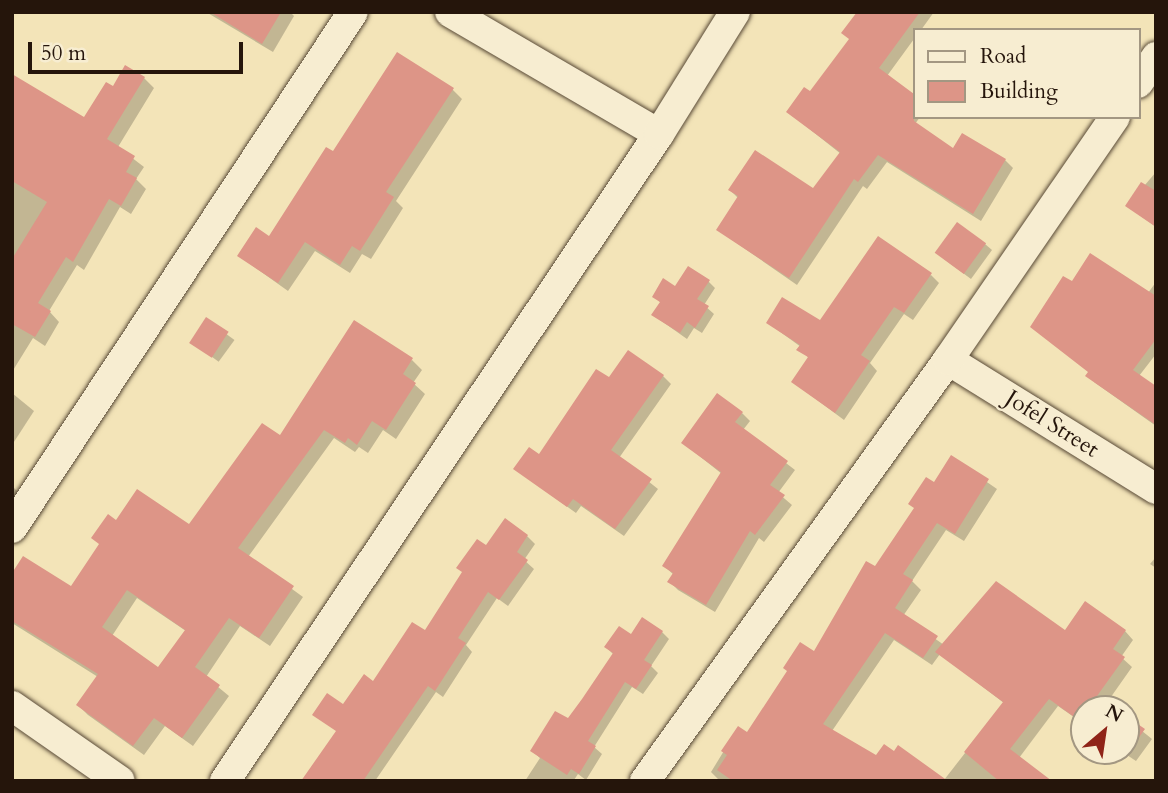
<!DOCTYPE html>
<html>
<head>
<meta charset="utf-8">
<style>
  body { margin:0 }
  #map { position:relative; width:1168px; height:793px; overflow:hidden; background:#f3e4b8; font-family:Cardo,serif }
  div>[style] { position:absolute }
  .shadow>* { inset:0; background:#0003; transform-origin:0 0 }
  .building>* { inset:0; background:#dd9587; transform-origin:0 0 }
  .roads { filter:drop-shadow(0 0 2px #584936) drop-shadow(0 0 2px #584936) }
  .minor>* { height:30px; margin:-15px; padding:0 15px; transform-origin:15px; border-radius:15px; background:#f7edd1 }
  span { translate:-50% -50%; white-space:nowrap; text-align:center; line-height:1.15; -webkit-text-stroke:5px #f7edd1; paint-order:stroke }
  .street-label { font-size:23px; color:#25150b }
  .frame { position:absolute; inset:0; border:14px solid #25150b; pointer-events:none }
  .legend { position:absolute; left:913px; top:28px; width:228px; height:91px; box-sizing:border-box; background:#f7edd1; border:2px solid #a39782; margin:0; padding:9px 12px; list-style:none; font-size:21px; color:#25150b }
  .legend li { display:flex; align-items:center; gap:14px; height:35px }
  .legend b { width:35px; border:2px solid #a39782 }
  .north { position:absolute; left:1070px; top:695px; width:70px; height:70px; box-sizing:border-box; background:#f7edd1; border:2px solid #a39782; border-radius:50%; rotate:29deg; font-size:19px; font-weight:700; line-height:28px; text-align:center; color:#25150b }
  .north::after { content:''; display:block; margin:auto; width:24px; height:32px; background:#8f2418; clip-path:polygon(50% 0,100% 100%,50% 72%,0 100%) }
  .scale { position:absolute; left:28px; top:42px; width:215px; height:32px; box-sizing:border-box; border:4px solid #25150b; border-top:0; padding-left:9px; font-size:21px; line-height:24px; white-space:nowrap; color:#25150b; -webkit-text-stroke:5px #f7edd1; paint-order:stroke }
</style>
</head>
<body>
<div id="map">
  <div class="shadow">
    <div style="clip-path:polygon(206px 12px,290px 12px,294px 16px,273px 52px)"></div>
    <div style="clip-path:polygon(859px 12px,934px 12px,921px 30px,914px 30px,914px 39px,887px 76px,914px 96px,914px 117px,920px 117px,915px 124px,953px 150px,1005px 160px,1013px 168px,981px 221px,887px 162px,867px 189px,863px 186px,797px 285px,718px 230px,738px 198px,730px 190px,813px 190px,841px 154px,788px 112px,811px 93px,851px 40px)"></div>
    <div style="clip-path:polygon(144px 78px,154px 88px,118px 147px,144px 167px,136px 179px,146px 189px,131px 214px,120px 207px,84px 270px,77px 265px,49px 311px,59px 322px,45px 346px,33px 338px,12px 372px,12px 94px,85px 119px,113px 88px)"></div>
    <div style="clip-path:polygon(452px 89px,462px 99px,396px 201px,403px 208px,371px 259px,362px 254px,350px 273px,315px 251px,288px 291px,239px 256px,270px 238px,334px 153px)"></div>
    <div style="clip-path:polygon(1156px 172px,1156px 227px,1127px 206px)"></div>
    <div style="clip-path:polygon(985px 244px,992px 250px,971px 279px,944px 259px)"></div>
    <div style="clip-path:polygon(931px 275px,939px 283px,913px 320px,904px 314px,870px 363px,877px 371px,844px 420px,793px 382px,809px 359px,801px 347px,768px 323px,820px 322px)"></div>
    <div style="clip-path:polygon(708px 281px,715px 288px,704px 305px,714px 314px,702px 333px,694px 328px,687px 339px,653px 315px,661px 303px,654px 296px)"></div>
    <div style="clip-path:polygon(1156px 282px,1156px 354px,1139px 376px,1156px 388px,1156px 426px,1094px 382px,1073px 284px,1148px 293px)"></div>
    <div style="left:207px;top:320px;width:34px;height:27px;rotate:36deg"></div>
    <div style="clip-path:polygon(evenodd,412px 360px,422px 370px,413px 383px,425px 394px,396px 439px,383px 430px,368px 453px,359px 447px,355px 452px,334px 438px,248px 557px,303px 597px,270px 646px,240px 626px,206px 677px,229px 696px,193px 746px,165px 726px,144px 755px,88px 715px,78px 705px,98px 677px,12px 623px,12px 577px,72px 588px,116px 522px,190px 526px,280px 438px,412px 360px,137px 598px,186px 631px,158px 669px,112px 636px,137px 598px)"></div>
    <div style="clip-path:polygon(663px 376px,671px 384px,619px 458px,658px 489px,624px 536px,581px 506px,576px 513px,515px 469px,540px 457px,609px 380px)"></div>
    <div style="clip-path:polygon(12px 393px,34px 411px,12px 445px)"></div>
    <div style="clip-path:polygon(742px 413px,750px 421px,743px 430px,795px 470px,778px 493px,792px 505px,764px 542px,759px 538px,715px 612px,678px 590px,670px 582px,674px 575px,664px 566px,722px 474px,683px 443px)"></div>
    <div style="clip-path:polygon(evenodd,952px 458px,997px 489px,964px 541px,946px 530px,912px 581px,921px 590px,903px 616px,944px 645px,1125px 631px,1133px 640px,1121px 657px,1132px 667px,1106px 704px,1113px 709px,1084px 709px,1084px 724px,1058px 706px,1019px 758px,1050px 781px,720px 781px,711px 772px,738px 728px,748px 735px,815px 654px,952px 458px,894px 640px,932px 665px,940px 654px,1004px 703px,944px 780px,876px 757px,832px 731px,894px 640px)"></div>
    <div style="clip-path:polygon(12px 486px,21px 495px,12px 508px)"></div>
    <div style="clip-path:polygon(527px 536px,535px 544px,524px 560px,534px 569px,508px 606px,497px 598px,466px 645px,472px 652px,443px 697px,436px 692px,375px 781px,304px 781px,338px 732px,314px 714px,344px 706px,374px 683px,426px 633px,486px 548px)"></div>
    <div style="clip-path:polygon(1156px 557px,1156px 568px,1150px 564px)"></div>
    <div style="clip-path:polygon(662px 632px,669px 639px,651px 666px,658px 673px,643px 694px,632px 687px,594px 747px,602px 754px,586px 780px,578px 774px,574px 780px,525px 781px,540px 758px,532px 751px,568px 720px,614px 655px,606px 647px,632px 636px)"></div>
    <div style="clip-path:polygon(1126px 718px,1152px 739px,1136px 761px,1121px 751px,1126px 751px)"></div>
  </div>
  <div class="building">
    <div style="clip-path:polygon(210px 12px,281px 12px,262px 44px)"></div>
    <div style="clip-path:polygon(857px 12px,920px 12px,879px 68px,914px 94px,914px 121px,953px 148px,962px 133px,1006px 159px,973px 214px,878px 155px,858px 182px,854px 179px,789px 278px,716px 230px,738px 196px,728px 190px,755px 150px,813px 188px,840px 152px,786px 112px,804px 87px,810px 91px,849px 39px,841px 33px)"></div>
    <div style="clip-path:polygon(397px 52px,454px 88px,386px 192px,394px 197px,360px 251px,352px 246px,340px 265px,305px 242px,278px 283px,237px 256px,256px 227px,269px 236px,326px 147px,333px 151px)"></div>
    <div style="clip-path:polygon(125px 65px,145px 77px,107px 139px,135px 156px,126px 172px,137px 178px,121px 206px,109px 199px,73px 262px,66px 257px,38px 303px,51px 311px,35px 337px,12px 324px,12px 259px,47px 202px,12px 181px,12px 74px,84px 117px,106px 82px,113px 86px)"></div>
    <div style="clip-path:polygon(1141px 182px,1156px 191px,1156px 227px,1125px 206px)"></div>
    <div style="left:957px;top:222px;width:36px;height:38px;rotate:36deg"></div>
    <div style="clip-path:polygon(878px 236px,932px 273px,904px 313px,894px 307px,861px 355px,870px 361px,835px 413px,791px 382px,808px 357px,796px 350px,800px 345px,766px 323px,782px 297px,820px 320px)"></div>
    <div style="clip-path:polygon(1090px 253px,1156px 296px,1156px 339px,1133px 370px,1156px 386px,1156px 425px,1085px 376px,1088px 372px,1030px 327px,1063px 276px,1072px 281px)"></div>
    <div style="clip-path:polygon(688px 266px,710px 280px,697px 299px,709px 306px,695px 328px,687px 322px,680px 333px,651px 315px,660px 302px,652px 297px,663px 278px,675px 286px)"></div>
    <div style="left:206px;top:317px;width:27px;height:31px;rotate:33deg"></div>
    <div style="clip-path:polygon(evenodd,354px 320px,413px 358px,403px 374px,416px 383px,386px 430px,372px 421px,357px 445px,348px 438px,345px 443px,324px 430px,238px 548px,294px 586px,259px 638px,229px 618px,195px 667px,220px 685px,182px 738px,154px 718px,133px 746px,76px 705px,98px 674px,12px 621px,12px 573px,23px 556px,71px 586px,99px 544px,91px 538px,108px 514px,116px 520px,137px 489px,189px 524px,262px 423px,280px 435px,354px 320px,127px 590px,185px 630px,158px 667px,102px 627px,127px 590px)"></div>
    <div style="clip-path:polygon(628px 350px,664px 375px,611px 450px,652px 479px,615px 529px,573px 499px,567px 507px,513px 469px,529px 447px,539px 454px,596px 369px,609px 377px)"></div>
    <div style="clip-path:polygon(717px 393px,743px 412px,735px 422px,788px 461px,770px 485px,785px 495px,755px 535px,750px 531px,706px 605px,667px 582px,673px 573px,662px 566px,721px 472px,681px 443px)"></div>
    <div style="clip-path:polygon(951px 455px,989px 479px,955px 534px,937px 523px,903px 574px,913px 580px,895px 608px,938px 636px,923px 658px,885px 633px,823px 724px,876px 755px,884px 744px,894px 751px,898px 745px,948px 781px,733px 781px,717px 770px,727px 755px,721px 751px,738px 726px,747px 732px,787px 671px,783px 668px,800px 642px,814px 651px,866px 561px,875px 566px,914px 508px,908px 504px,926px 477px,934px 482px)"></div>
    <div style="clip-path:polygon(505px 518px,528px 535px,517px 552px,528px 560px,499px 600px,488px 592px,458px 638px,466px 643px,435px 691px,428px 686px,363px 781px,301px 781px,336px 731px,312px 715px,327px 693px,343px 704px,364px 674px,373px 681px,412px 622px,425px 630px,462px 572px,456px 568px,477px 539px,486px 545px)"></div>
    <div style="clip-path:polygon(996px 581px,1065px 630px,1085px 601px,1126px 630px,1113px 649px,1125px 657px,1097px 696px,1116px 709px,1084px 709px,1084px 724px,1049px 699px,1010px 749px,1052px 781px,999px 781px,964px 752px,1003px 702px,935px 652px)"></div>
    <div style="clip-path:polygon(642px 617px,663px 631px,644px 660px,652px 665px,636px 689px,625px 682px,588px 741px,596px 746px,579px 774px,571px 769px,567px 775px,530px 751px,555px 711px,568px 718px,582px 699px,613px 653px,604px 647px,619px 626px,631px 634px)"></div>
    <div style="clip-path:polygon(1126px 716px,1145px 729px,1127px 754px,1122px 751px,1126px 751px)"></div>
  </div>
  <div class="roads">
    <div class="minor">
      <div style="left:450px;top:12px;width:242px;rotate:30.3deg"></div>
      <div style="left:1138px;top:83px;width:32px;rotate:-55deg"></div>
      <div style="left:948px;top:360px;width:245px;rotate:31.8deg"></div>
      <div style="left:12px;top:528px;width:618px;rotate:-56.54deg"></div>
      <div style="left:12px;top:706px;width:131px;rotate:34.8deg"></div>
      <div style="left:225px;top:781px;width:779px;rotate:-56.15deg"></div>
      <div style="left:659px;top:134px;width:144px;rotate:-58.1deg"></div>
      <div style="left:645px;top:781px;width:519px;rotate:-54.26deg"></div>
      <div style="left:948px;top:360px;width:295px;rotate:-55.5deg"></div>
    </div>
  </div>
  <div class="street-label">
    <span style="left:1052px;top:424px;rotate:32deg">Jofel Street</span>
  </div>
  <div class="frame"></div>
  <ul class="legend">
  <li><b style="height:9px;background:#f7edd1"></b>Road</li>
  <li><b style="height:19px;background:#dd9587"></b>Building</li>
  </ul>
  <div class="north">N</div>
  <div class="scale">50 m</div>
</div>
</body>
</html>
